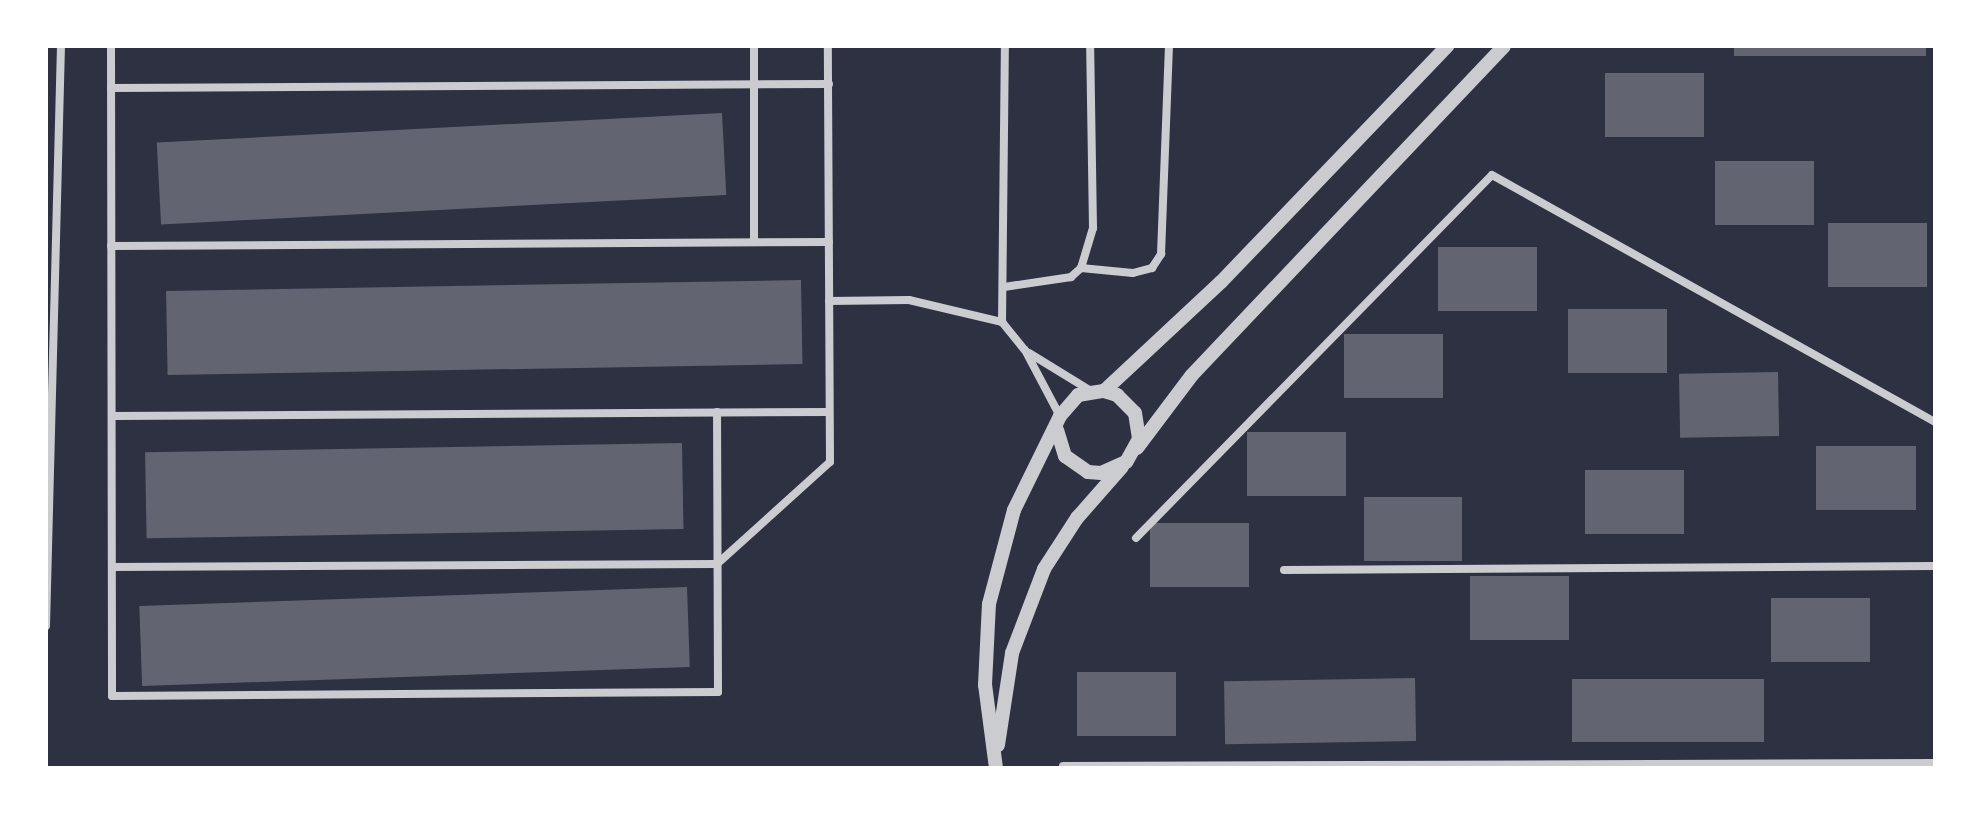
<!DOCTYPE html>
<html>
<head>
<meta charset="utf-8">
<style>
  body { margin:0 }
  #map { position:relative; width:1981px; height:814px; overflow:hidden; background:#2d3142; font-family:"Fira Sans",sans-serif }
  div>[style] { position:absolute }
  .building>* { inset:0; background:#626471; transform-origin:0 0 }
  .minor>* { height:8px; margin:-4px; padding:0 4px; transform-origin:4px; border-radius:4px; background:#caccd0 }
  .tertiary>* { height:14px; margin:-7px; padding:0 7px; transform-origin:7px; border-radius:7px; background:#caccd0 }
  span { translate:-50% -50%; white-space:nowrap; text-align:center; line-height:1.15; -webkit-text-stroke:7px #fff; paint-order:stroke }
  .frame { position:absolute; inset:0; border:48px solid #fff; pointer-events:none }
</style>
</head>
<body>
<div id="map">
  <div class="building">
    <div style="left:1734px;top:46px;width:192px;height:10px"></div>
    <div style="left:1605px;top:73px;width:99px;height:64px"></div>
    <div style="left:722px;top:113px;width:82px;height:566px;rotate:87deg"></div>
    <div style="left:1715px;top:161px;width:99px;height:64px"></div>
    <div style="left:1927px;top:223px;width:64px;height:99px;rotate:90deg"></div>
    <div style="left:1537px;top:247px;width:64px;height:99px;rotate:90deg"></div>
    <div style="left:801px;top:280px;width:84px;height:635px;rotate:89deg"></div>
    <div style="left:1667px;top:309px;width:64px;height:99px;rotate:90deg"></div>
    <div style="left:1344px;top:334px;width:99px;height:64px"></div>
    <div style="left:1778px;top:372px;width:64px;height:99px;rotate:89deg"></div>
    <div style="left:1346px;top:432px;width:64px;height:99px;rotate:90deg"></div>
    <div style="left:682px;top:443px;width:86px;height:537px;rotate:89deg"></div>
    <div style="left:1816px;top:446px;width:100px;height:64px"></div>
    <div style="left:1585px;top:470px;width:99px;height:64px"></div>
    <div style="left:1364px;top:497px;width:98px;height:64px"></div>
    <div style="left:1150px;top:523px;width:99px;height:64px"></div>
    <div style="left:1569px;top:576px;width:64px;height:99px;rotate:90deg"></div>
    <div style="left:687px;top:587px;width:80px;height:548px;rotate:88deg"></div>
    <div style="left:1771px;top:598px;width:99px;height:64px"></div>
    <div style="left:1176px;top:672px;width:64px;height:99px;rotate:90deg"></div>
    <div style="left:1415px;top:678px;width:63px;height:191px;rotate:89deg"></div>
    <div style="left:1764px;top:679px;width:63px;height:192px;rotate:90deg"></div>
  </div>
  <div class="minor">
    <div style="left:111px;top:46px;width:650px;rotate:89.91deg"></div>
    <div style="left:112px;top:696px;width:606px;rotate:-0.38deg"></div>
    <div style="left:718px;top:692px;width:280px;rotate:-90.2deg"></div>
    <div style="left:754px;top:46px;width:196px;rotate:90deg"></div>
    <div style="left:111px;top:88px;width:718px;rotate:-0.32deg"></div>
    <div style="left:111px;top:246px;width:718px;rotate:-0.32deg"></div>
    <div style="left:1081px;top:268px;width:52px;rotate:5.5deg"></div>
    <div style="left:1133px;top:273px;width:20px;rotate:-15deg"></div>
    <div style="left:1152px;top:268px;width:17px;rotate:-57deg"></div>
    <div style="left:1161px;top:254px;width:208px;rotate:-87.8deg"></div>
    <div style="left:1004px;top:287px;width:68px;rotate:-8.5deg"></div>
    <div style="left:1071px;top:277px;width:13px;rotate:-42deg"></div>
    <div style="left:1081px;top:268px;width:42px;rotate:-73.3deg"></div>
    <div style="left:1093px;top:228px;width:182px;rotate:-90.9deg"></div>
    <div style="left:829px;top:301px;width:80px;rotate:-0.7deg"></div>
    <div style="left:909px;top:300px;width:96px;rotate:13.3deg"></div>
    <div style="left:1002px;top:322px;width:36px;rotate:51deg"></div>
    <div style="left:1025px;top:350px;width:75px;rotate:62.1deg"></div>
    <div style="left:1002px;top:322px;width:276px;rotate:-89.4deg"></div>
    <div style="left:1029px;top:353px;width:73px;rotate:31.5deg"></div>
    <div style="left:112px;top:416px;width:717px;rotate:-0.32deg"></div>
    <div style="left:1136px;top:538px;width:508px;rotate:-45.56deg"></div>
    <div style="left:1492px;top:175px;width:507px;rotate:29.14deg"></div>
    <div style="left:112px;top:567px;width:605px;rotate:-0.28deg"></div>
    <div style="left:717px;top:564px;width:152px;rotate:-42.1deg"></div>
    <div style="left:830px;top:462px;width:416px;rotate:-90.3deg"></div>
    <div style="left:1284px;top:570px;width:651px;rotate:-0.35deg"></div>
    <div style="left:46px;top:626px;width:580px;rotate:-88.52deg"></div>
    <div style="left:1063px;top:766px;width:872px;rotate:-0.2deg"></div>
  </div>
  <div class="tertiary">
    <div style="left:1104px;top:391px;width:160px;rotate:-43deg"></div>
    <div style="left:1221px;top:282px;width:327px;rotate:-46.2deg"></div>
    <div style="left:1137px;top:448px;width:91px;rotate:-53deg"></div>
    <div style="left:1192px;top:375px;width:453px;rotate:-46.5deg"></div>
    <div style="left:998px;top:745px;width:93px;rotate:-81.3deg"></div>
    <div style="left:1012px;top:653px;width:90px;rotate:-69.1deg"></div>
    <div style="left:1044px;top:569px;width:61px;rotate:-57.1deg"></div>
    <div style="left:1077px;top:518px;width:68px;rotate:-48.6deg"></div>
    <div style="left:996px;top:768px;width:84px;rotate:-97.5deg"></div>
    <div style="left:985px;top:685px;width:81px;rotate:-87.2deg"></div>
    <div style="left:989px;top:604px;width:97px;rotate:-75.1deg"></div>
    <div style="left:1014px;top:510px;width:105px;rotate:-63.9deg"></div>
    <div style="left:1060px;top:416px;width:28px;rotate:-49deg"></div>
    <div style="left:1078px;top:395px;width:26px;rotate:-9deg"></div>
    <div style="left:1104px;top:391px;width:14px;rotate:17deg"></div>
    <div style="left:1117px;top:395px;width:25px;rotate:45deg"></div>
    <div style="left:1135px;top:413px;width:26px;rotate:81deg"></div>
    <div style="left:1139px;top:439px;width:26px;rotate:119deg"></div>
    <div style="left:1126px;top:462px;width:27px;rotate:156deg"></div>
    <div style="left:1101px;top:473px;width:13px;rotate:-176deg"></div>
    <div style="left:1088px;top:472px;width:28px;rotate:-145deg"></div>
    <div style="left:1065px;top:456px;width:27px;rotate:-107deg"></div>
  </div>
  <div class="frame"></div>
</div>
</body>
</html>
